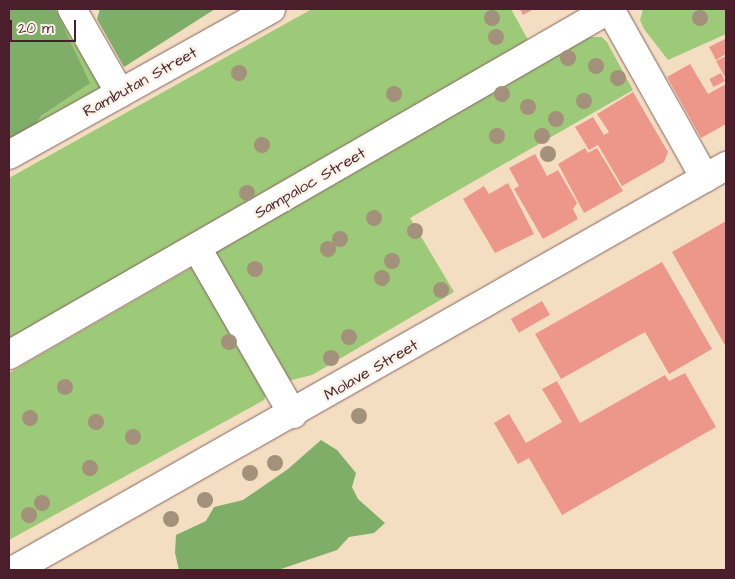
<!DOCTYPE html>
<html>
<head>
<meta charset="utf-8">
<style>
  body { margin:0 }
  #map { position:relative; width:735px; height:579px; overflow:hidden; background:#f4dec2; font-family:"Architects Daughter",sans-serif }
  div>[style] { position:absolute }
  .green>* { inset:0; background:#9dca78 }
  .forest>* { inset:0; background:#7eae68 }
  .building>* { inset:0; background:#ed978a; transform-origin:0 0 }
  .roads { filter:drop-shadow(0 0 1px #866260) drop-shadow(0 0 1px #866260) }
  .minor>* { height:28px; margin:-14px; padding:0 14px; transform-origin:14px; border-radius:14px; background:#fff }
  .trees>* { width:16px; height:16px; margin:-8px; border-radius:50%; background:#a4917c }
  span { translate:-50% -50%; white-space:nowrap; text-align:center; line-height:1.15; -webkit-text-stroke:5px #f7f3e8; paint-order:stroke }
  .street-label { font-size:16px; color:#4a1f2b }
  .frame { position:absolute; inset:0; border:10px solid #4a1f2b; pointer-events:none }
  .scale { position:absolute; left:10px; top:20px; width:66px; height:22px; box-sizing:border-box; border:2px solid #4a1f2b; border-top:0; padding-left:6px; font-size:15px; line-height:18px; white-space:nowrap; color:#4a1f2b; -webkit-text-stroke:4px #f7f3e8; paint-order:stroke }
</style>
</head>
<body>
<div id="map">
  <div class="green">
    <div style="clip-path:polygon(55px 9px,61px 9px,104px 86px,31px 133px,41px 116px,89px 83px)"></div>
    <div style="clip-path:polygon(312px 9px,511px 9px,528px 40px,9px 341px,9px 178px)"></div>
    <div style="clip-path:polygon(643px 9px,726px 9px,726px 34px,668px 60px,644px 29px,640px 20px)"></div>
    <div style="clip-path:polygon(589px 37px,602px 37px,607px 42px,633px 90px,410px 218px,454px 292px,312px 375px,288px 381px,211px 255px)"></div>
    <div style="clip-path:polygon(196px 265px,269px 388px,264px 400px,9px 540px,9px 373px)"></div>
  </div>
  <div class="forest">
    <div style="clip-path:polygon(9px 9px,55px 9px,90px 83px,41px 116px,31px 133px,9px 142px)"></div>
    <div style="clip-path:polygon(100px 9px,215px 9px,124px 67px,97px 19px)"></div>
    <div style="clip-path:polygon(321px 440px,337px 450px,356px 473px,352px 487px,358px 499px,385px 523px,374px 533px,349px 537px,337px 550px,278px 570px,179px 570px,175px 553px,176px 535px,206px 521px,214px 507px,243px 500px,288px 469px)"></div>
  </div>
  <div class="building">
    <div style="clip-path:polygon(520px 9px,534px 9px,523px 15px)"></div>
    <div style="clip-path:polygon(725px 39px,726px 54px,716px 60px,709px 47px)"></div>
    <div style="clip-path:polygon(726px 56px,726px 79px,716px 61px)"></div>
    <div style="clip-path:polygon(690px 64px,708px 94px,726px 84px,726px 124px,701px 138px,667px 77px)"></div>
    <div style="left:721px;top:73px;width:9px;height:13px;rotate:63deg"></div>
    <div style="clip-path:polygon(633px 92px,668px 152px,664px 162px,622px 186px,598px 145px,589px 150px,575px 127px,593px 117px,604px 135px,609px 132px,597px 114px)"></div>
    <div style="clip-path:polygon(585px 148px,588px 153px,597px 148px,623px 191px,584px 213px,558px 164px)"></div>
    <div style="clip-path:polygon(535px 154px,547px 176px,558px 170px,577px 203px,573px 209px,578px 219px,543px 239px,514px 189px,519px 186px,509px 168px)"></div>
    <div style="clip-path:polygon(508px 183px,534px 234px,495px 253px,463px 199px,484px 186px,489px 194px)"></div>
    <div style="clip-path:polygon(726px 221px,726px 347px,672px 252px)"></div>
    <div style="clip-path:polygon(662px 262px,712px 349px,669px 374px,645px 332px,561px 379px,535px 334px)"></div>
    <div style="left:542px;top:301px;width:16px;height:36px;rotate:60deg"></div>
    <div style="clip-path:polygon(685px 373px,716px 427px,562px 515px,529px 458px,518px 464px,494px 423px,509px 414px,526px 443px,562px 422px,542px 389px,557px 381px,580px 423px,665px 375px,669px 381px)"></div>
  </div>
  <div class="roads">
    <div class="minor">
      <div style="left:72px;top:9px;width:97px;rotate:60.3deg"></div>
      <div style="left:610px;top:9px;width:194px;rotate:60.7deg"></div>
      <div style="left:9px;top:155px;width:300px;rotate:-29.1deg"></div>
      <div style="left:197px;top:248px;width:192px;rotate:60deg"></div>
      <div style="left:9px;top:355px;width:693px;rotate:-29.93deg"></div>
      <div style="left:14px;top:570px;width:819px;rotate:-29.57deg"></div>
    </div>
  </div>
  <div class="trees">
    <div style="left:492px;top:18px"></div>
    <div style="left:700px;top:18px"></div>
    <div style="left:496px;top:37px"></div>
    <div style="left:568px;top:58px"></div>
    <div style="left:596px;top:66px"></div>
    <div style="left:239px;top:73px"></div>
    <div style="left:618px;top:78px"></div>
    <div style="left:394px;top:94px"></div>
    <div style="left:502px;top:94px"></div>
    <div style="left:584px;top:101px"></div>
    <div style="left:528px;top:107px"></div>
    <div style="left:556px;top:119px"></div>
    <div style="left:497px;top:136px"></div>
    <div style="left:542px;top:136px"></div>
    <div style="left:262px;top:145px"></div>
    <div style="left:548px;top:154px"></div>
    <div style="left:247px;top:193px"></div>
    <div style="left:374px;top:218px"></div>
    <div style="left:415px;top:231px"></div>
    <div style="left:340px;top:239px"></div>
    <div style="left:328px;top:249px"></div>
    <div style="left:392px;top:261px"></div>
    <div style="left:255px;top:269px"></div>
    <div style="left:382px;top:278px"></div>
    <div style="left:441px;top:290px"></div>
    <div style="left:349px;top:337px"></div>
    <div style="left:229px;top:342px"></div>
    <div style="left:331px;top:358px"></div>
    <div style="left:65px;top:387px"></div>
    <div style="left:359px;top:416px"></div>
    <div style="left:30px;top:418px"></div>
    <div style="left:96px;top:422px"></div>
    <div style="left:133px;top:437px"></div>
    <div style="left:275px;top:463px"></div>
    <div style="left:90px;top:468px"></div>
    <div style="left:250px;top:473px"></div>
    <div style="left:205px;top:500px"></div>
    <div style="left:42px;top:503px"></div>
    <div style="left:29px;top:515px"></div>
    <div style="left:171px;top:519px"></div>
  </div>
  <div class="street-label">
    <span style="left:140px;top:82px;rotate:-29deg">Rambutan Street</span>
    <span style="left:310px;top:183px;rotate:-30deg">Sampaloc Street</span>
    <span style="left:371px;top:370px;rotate:-30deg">Molave Street</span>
  </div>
  <div class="frame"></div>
  <div class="scale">20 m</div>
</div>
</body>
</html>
